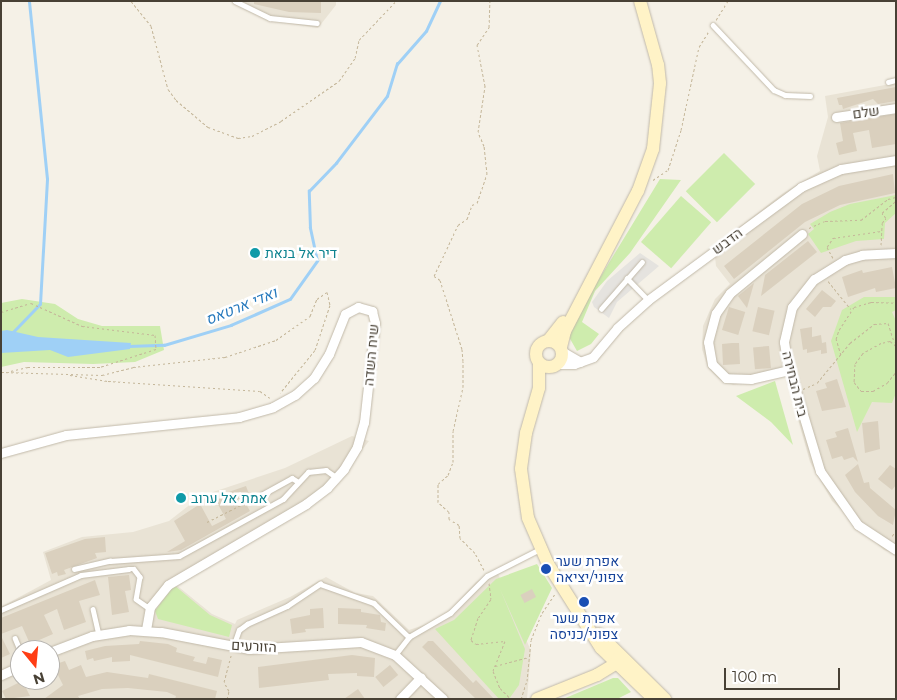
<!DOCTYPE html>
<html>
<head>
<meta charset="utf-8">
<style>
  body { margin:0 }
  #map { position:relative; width:897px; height:700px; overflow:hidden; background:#f5f1e7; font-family:Montserrat,Heebo,sans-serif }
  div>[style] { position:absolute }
  .residential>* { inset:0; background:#e9e3d5 }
  .green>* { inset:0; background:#ceecad; transform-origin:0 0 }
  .parking>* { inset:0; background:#e5e3df }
  .water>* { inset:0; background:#9fd0f6 }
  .stream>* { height:2.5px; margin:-1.25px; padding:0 1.25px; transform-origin:1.25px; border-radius:1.25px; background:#9fd0f6 }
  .building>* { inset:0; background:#dad0be; transform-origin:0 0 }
  .path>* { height:1px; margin-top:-0.5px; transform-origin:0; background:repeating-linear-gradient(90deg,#c4b699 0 2.5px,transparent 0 5px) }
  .roads { filter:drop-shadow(0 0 1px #c1b9a9) drop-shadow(0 0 1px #c1b9a9) }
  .lane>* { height:4.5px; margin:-2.25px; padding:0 2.25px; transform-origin:2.25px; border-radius:2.25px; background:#fff }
  .street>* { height:9px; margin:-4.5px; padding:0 4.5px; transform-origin:4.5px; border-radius:4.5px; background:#fff }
  .secondary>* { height:12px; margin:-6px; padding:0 6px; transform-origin:6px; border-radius:6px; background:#fff3c7 }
  .secondary>.ring { margin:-6px; padding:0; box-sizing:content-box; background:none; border:12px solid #fff3c7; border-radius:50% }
  .dots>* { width:14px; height:14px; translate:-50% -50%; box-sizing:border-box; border:2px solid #fff; border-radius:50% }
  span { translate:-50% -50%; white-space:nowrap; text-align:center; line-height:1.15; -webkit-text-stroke:5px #fff; paint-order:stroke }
  .street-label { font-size:14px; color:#484135 }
  .culture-label { font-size:14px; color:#0d838f }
  .left { translate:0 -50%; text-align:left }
  .transit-label { font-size:14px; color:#164399 }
  .water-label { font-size:15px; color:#2679bd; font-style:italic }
  .frame { position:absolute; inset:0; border:2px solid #484135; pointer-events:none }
  .north { position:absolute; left:10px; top:640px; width:50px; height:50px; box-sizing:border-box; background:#fff; border:1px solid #b6b3ae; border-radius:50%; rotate:163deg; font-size:14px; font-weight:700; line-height:20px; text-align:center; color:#484135 }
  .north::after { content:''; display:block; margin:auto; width:18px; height:22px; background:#ff3d14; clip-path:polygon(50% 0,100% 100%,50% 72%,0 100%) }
  .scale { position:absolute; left:724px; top:668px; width:116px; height:22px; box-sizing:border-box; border:2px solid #484135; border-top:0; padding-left:6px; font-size:15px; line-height:18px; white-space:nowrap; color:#484135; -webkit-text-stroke:4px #fff; paint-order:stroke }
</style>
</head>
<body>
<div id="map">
  <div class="residential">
    <div style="clip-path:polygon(229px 1px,336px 1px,336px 5px,318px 28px,268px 20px)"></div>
    <div style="clip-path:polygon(896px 83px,896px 554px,884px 550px,832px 501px,810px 462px,786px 376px,733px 385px,719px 379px,708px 368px,702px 349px,703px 326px,715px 299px,730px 284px,716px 266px,714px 247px,782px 194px,820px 171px,817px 156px,828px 117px,825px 96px)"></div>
    <div style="clip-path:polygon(evenodd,352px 436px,369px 441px,334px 486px,175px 584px,212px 614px,235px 624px,237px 620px,290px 597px,326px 577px,355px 593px,373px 596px,409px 630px,430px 623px,450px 610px,476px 582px,496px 569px,531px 651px,527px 699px,1px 699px,1px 607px,51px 580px,43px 552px,82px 537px,133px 532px,169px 521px,192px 503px,213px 492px,285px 468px,352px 436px,20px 650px,50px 650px,50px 680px,20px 680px,20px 650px)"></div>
  </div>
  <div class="green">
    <div style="left:724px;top:153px;width:44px;height:54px;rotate:45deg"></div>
    <div style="clip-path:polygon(660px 179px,681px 180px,630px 253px,595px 291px,582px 322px,599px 334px,591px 344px,577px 351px,569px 337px,590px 294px)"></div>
    <div style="clip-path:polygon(896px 195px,896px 213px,885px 223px,884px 239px,856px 241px,821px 253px,808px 234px,814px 229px,810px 224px,830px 212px,850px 204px)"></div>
    <div style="left:681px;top:196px;width:40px;height:61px;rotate:41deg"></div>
    <div style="clip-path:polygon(864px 297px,896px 297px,896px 310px,892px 312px,896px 321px,896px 393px,892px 403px,872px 402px,857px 432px,831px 341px,842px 310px)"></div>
    <div style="clip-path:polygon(22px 299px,55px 304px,78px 319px,102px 326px,160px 326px,164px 350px,135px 362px,93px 364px,24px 362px,1px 367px,1px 303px)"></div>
    <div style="clip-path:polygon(775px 381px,793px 445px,771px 422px,736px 396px)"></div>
    <div style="clip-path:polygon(537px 564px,552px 588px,525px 645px,500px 589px,525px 649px,519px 685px,509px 699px,499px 699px,435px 629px,454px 620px,496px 579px)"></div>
    <div style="clip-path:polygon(174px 585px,210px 615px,232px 625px,229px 637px,158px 619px,155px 611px)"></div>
    <div style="clip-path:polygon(613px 678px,618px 678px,631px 692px,617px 699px,563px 699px)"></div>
  </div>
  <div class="parking">
    <div style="clip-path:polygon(640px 253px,659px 266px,617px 302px,609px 318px,594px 307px,592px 302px,607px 281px)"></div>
  </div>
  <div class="water">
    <div style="clip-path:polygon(7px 330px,38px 337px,131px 343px,130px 349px,68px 357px,50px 350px,1px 353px,1px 331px)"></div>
  </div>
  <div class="stream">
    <div style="left:12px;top:333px;width:40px;rotate:-46deg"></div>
    <div style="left:40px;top:304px;width:53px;rotate:-86.8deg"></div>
    <div style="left:43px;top:251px;width:72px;rotate:-86.8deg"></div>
    <div style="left:47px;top:179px;width:179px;rotate:-95.8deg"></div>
    <div style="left:128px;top:346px;width:36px;rotate:-2deg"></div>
    <div style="left:164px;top:345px;width:70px;rotate:-16.6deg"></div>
    <div style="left:231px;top:325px;width:64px;rotate:-23.8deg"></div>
    <div style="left:290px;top:299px;width:47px;rotate:-54.6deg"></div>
    <div style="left:317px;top:261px;width:34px;rotate:-102deg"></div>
    <div style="left:310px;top:228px;width:37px;rotate:-92deg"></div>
    <div style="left:309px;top:191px;width:39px;rotate:-46deg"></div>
    <div style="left:336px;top:163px;width:84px;rotate:-52.7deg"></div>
    <div style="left:387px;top:96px;width:34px;rotate:-73deg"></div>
    <div style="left:397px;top:64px;width:44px;rotate:-48.7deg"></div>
    <div style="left:426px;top:31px;width:33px;rotate:-65deg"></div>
  </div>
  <div class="building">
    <div style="clip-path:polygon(254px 1px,321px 1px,321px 13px,289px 12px,254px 4px)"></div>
    <div style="clip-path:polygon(896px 87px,896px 101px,878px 104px,873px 99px,843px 109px,842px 105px,839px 105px,837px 98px)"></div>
    <div style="clip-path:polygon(896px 114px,896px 144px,872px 148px,869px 130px,853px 133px,857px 151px,839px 155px,836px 143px,843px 141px,840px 123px)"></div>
    <div style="clip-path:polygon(893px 174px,895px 193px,840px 205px,805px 222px,734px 279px,724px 266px,802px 204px,839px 186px)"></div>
    <div style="clip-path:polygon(808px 241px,817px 252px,761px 296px,765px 275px)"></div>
    <div style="clip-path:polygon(892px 267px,896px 288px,876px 292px,875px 288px,848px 297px,842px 277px,862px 270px,863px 273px)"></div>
    <div style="clip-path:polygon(754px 283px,747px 308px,738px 296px)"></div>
    <div style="clip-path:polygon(822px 290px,836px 301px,831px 307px,823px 307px,815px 317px,806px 309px)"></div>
    <div style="left:729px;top:307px;width:17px;height:24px;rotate:17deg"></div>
    <div style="left:758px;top:307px;width:17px;height:25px;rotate:13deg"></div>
    <div style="clip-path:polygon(812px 327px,812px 337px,821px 335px,822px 343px,826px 342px,827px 353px,821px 354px,821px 350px,807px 353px,807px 349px,803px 350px,800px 329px)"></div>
    <div style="clip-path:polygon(732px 343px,739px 343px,740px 364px,723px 365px,722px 344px)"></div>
    <div style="left:769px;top:346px;width:22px;height:16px;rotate:85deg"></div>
    <div style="clip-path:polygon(837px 379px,846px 407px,822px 411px,816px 391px,827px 388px,825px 383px)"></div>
    <div style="clip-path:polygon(878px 421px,880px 449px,865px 453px,862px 423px)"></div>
    <div style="clip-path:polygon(848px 428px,858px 462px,853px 457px,844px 460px,842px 456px,832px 459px,826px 440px,837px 437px,835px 432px)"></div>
    <div style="clip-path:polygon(858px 464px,864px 483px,869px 482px,870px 488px,896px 510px,893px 525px,878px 516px,855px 492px,845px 475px)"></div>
    <div style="clip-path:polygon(890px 465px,896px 469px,896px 485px,892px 490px,878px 479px)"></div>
    <div style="clip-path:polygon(246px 486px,249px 494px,242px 497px,250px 511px,181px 550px,167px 552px,185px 541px,174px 521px,200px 504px,212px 526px,226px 519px,214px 497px)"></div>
    <div style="clip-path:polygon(105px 537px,106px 552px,95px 553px,97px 558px,64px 570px,66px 574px,58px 576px,57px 572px,52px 574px,45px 553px,85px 539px)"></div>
    <div style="clip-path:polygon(129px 575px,131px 590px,125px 591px,129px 612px,112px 615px,108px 577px)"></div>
    <div style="clip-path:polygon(95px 580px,100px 595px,79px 601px,86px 622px,64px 630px,57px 609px,44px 615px,53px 634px,30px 644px,22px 626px,1px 634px,1px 618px)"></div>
    <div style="left:532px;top:589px;width:9px;height:13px;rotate:63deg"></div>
    <div style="clip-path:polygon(323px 608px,324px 628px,305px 629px,306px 632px,292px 634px,290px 619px,310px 615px,310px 609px)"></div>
    <div style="clip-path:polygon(338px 608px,361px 609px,361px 612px,380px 615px,381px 622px,386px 623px,385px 631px,366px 628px,367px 625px,338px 624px)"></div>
    <div style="clip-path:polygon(1px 636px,10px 654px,1px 658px)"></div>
    <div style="clip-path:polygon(140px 641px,168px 644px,177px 648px,176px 652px,195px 657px,193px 661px,206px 664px,208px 657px,222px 660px,218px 677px,130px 655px,130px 661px,112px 662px,112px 657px,94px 661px,93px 658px,87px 660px,85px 651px,105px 646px,139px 644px)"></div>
    <div style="clip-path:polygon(428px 641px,433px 641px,473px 683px,476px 680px,494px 699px,476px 699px,422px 647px)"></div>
    <div style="clip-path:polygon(352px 655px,375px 658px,374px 677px,357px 676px,357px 673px,328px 674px,329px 680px,259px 688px,258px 667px)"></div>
    <div style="clip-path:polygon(65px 661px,69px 670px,81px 665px,86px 677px,107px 672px,148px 678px,149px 674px,217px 691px,215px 699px,175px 699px,176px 696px,167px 692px,128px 688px,102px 689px,78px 696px,80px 699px,44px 699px,63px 685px,53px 665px)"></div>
    <div style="left:390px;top:665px;width:13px;height:19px;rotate:51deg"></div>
    <div style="clip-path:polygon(24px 680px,39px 680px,25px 686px,30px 696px,6px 699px,2px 691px)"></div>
    <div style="clip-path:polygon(358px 689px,365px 699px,344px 699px)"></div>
  </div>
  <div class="path">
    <div style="left:131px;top:1px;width:32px;rotate:51deg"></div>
    <div style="left:151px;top:26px;width:65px;rotate:74.9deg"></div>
    <div style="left:168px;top:89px;width:14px;rotate:54deg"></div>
    <div style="left:176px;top:100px;width:42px;rotate:40.2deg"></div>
    <div style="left:208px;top:127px;width:32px;rotate:20deg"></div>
    <div style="left:238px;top:138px;width:14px;rotate:-8deg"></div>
    <div style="left:252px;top:136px;width:33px;rotate:-27deg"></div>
    <div style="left:281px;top:121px;width:70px;rotate:-34.6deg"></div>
    <div style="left:339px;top:81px;width:28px;rotate:-55deg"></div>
    <div style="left:355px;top:58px;width:18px;rotate:-77deg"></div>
    <div style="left:359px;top:40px;width:54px;rotate:-46.5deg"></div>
    <div style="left:716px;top:20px;width:22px;rotate:-58deg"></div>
    <div style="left:653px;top:180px;width:18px;rotate:-34deg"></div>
    <div style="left:668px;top:170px;width:42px;rotate:-72deg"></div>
    <div style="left:681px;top:130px;width:85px;rotate:-77.8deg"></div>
    <div style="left:699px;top:47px;width:19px;rotate:-58deg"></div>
    <div style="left:809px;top:228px;width:17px;rotate:-24deg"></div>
    <div style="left:825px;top:221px;width:36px;rotate:-2deg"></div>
    <div style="left:861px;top:220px;width:34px;rotate:-38deg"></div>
    <div style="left:888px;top:199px;width:8px;rotate:-14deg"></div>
    <div style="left:881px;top:245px;width:22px;rotate:-87deg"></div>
    <div style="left:882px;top:223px;width:6px;rotate:-51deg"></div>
    <div style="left:886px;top:218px;width:6px;rotate:-129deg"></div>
    <div style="left:882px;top:213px;width:18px;rotate:-41deg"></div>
    <div style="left:833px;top:258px;width:13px;rotate:-119deg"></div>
    <div style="left:827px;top:247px;width:11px;rotate:-56deg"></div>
    <div style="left:833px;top:238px;width:49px;rotate:-8.3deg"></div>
    <div style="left:828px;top:281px;width:36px;rotate:51deg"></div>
    <div style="left:1px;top:312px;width:31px;rotate:-17deg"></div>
    <div style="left:31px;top:303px;width:56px;rotate:24.3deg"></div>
    <div style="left:82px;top:326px;width:74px;rotate:7deg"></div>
    <div style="left:155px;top:335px;width:14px;rotate:86deg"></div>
    <div style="left:156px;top:349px;width:59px;rotate:162.2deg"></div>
    <div style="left:100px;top:367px;width:72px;rotate:180deg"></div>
    <div style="left:28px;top:367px;width:18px;rotate:167deg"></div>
    <div style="left:896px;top:346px;width:8px;rotate:-140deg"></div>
    <div style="left:890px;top:341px;width:9px;rotate:167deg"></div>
    <div style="left:881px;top:343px;width:21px;rotate:151deg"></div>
    <div style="left:863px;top:353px;width:14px;rotate:126deg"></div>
    <div style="left:855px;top:364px;width:18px;rotate:93deg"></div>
    <div style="left:854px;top:382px;width:11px;rotate:52deg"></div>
    <div style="left:861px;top:391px;width:12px"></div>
    <div style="left:873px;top:391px;width:16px;rotate:-30deg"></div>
    <div style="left:887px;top:383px;width:14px;rotate:-51deg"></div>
    <div style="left:841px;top:355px;width:17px;rotate:-107deg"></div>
    <div style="left:836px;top:339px;width:9px;rotate:-72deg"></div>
    <div style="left:839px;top:330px;width:27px;rotate:-57deg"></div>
    <div style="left:854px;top:307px;width:18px;rotate:-16deg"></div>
    <div style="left:871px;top:302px;width:25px;rotate:2deg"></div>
    <div style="left:1px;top:372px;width:101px;rotate:1.7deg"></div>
    <div style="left:102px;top:375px;width:32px;rotate:-14deg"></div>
    <div style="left:133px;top:367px;width:93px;rotate:-6.2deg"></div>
    <div style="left:225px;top:357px;width:54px;rotate:-18.4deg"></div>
    <div style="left:276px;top:340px;width:42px;rotate:-35.2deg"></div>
    <div style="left:310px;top:316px;width:18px;rotate:-68deg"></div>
    <div style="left:317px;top:299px;width:12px;rotate:-35deg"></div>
    <div style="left:327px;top:292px;width:13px;rotate:77deg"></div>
    <div style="left:330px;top:305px;width:47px;rotate:108.4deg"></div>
    <div style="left:315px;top:350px;width:55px;rotate:129.1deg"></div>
    <div style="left:70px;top:375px;width:38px;rotate:9deg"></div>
    <div style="left:108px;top:381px;width:152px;rotate:3.8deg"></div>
    <div style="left:260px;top:391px;width:12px;rotate:35deg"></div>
    <div style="left:803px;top:389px;width:15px;rotate:-23deg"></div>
    <div style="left:817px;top:383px;width:52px;rotate:-50.5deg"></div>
    <div style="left:850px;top:343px;width:31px;rotate:-38deg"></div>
    <div style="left:874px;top:324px;width:14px;rotate:-4deg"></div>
    <div style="left:888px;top:323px;width:20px;rotate:72deg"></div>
    <div style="left:207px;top:522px;width:47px;rotate:-26.6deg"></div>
    <div style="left:892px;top:536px;width:6px;rotate:-51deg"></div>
    <div style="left:484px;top:570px;width:19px;rotate:-118deg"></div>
    <div style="left:475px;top:553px;width:21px;rotate:-135deg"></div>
    <div style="left:460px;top:538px;width:13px;rotate:-94deg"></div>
    <div style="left:459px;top:525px;width:12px;rotate:-149deg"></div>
    <div style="left:449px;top:519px;width:7px;rotate:-90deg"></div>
    <div style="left:449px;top:512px;width:15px;rotate:-138deg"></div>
    <div style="left:438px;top:502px;width:18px;rotate:-90deg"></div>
    <div style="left:438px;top:484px;width:13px;rotate:-42deg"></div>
    <div style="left:448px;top:475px;width:14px;rotate:-69deg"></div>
    <div style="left:453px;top:462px;width:31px;rotate:-90deg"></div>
    <div style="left:453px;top:431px;width:45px;rotate:-77.2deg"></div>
    <div style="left:463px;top:387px;width:26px;rotate:-90deg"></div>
    <div style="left:463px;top:361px;width:12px;rotate:-95deg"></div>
    <div style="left:462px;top:349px;width:72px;rotate:-107.7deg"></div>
    <div style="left:440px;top:280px;width:7px;rotate:-146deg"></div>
    <div style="left:434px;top:276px;width:56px;rotate:-64.8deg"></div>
    <div style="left:458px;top:225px;width:11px;rotate:-34deg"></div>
    <div style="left:467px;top:219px;width:15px;rotate:-70deg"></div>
    <div style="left:472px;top:205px;width:5px;rotate:-22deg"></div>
    <div style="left:477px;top:203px;width:31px;rotate:-71deg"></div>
    <div style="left:487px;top:174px;width:28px;rotate:-96deg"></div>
    <div style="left:484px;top:146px;width:15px;rotate:-113deg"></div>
    <div style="left:478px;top:132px;width:47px;rotate:-81.3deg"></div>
    <div style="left:485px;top:86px;width:42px;rotate:-101deg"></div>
    <div style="left:477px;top:45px;width:22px;rotate:-56deg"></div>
    <div style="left:489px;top:27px;width:26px;rotate:-88deg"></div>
    <div style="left:489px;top:583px;width:16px;rotate:83deg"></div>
    <div style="left:491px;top:599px;width:23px;rotate:124deg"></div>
    <div style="left:478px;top:618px;width:23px;rotate:108deg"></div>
    <div style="left:471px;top:640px;width:6px;rotate:39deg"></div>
    <div style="left:476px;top:644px;width:29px;rotate:-6deg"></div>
    <div style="left:505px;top:641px;width:32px;rotate:112deg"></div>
    <div style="left:493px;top:671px;width:18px;rotate:68deg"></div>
    <div style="left:500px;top:688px;width:16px;rotate:45deg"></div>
    <div style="left:495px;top:666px;width:35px;rotate:-15deg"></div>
    <div style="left:227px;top:699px;width:8px;rotate:-76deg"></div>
    <div style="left:229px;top:691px;width:10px;rotate:-119deg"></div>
    <div style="left:224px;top:682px;width:28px;rotate:-75deg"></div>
    <div style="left:521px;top:699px;width:19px;rotate:-72deg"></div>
    <div style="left:527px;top:681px;width:41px;rotate:-84.4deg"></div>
    <div style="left:531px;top:640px;width:29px;rotate:-68deg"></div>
    <div style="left:542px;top:613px;width:23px;rotate:-56deg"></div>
  </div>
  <div class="roads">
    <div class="lane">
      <div style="left:235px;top:1px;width:39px;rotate:26deg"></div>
      <div style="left:270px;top:18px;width:47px;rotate:6.1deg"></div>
      <div style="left:713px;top:25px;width:89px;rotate:46.8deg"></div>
      <div style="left:774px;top:90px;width:12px;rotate:24deg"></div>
      <div style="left:785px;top:95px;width:25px;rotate:2deg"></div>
      <div style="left:888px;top:82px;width:8px;rotate:-14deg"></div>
      <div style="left:627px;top:278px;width:30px;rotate:46deg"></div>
      <div style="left:601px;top:309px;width:62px;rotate:-48.9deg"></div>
      <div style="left:254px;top:499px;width:43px;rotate:-28.9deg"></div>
      <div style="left:292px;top:478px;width:6px;rotate:31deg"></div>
      <div style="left:74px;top:569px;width:37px;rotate:-13deg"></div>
      <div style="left:110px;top:561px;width:69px;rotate:-4.1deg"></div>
      <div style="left:179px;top:556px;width:119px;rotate:-28.7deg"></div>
      <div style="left:283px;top:499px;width:37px;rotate:-47deg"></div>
      <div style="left:308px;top:472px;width:18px;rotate:-6deg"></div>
      <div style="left:326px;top:470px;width:12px;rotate:35deg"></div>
      <div style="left:93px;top:609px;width:26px;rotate:77deg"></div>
      <div style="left:1px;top:610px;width:87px;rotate:-23.6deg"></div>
      <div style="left:81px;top:575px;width:48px;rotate:-7.1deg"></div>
      <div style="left:129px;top:569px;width:5px"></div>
      <div style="left:134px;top:569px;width:10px;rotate:53deg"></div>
      <div style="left:140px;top:577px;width:22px;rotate:100deg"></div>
      <div style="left:136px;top:599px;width:16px;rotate:35deg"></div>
      <div style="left:15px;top:638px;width:13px;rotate:67deg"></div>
      <div style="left:233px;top:647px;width:18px;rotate:-71deg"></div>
      <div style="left:239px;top:630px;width:10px;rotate:-37deg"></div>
      <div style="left:247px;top:624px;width:44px;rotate:-24.2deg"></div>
      <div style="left:287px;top:606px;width:40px;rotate:-34deg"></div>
      <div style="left:320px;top:584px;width:57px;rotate:19.4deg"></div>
      <div style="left:374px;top:603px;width:49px;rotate:44.2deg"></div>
      <div style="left:395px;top:655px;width:23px;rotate:-52deg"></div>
      <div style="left:409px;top:637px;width:48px;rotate:-30.3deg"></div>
      <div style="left:450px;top:613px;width:52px;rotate:-45deg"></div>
      <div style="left:487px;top:576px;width:59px;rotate:-27deg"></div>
    </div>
    <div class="street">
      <div style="left:836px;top:117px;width:61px;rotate:-8.5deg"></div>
      <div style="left:896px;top:253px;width:34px;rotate:177deg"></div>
      <div style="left:862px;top:255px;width:18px;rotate:164deg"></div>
      <div style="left:845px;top:260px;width:36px;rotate:148deg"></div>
      <div style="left:814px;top:279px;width:36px;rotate:128deg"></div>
      <div style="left:792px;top:307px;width:36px;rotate:103deg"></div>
      <div style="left:784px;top:342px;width:19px;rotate:81deg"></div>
      <div style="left:787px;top:361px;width:115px;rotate:73.3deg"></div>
      <div style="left:820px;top:471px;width:66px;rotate:54.9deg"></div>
      <div style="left:858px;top:525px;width:45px;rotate:33.3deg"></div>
      <div style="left:563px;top:352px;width:20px;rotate:30deg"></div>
      <div style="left:558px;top:364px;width:16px"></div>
      <div style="left:574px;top:364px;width:20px;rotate:-20deg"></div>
      <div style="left:593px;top:357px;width:38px;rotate:-50deg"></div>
      <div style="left:617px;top:328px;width:42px;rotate:-42.1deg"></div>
      <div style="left:648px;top:300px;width:190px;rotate:-36.4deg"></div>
      <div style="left:801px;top:187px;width:44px;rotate:-24.2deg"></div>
      <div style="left:841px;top:169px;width:56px;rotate:-9.3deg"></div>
      <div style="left:789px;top:370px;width:39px;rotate:167deg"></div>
      <div style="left:751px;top:379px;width:25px;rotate:-178deg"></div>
      <div style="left:726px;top:378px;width:20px;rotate:-135deg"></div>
      <div style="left:712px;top:364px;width:22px;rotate:-100deg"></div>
      <div style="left:708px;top:342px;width:30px;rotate:-75deg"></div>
      <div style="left:716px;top:313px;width:24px;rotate:-55deg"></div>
      <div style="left:730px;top:293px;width:93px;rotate:-39.3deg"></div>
      <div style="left:1px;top:453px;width:67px;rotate:-15.5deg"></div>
      <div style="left:66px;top:435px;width:174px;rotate:-5.9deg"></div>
      <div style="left:239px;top:417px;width:35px;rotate:-16deg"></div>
      <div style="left:273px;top:407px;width:25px;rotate:-29deg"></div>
      <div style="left:295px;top:395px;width:25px;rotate:-42deg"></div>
      <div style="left:314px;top:378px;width:28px;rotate:-58deg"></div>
      <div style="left:329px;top:354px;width:43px;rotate:-68.2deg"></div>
      <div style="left:345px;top:314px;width:15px;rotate:-28deg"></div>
      <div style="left:358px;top:307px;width:15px;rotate:16deg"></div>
      <div style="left:372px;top:311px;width:12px;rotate:76deg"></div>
      <div style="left:375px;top:323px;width:100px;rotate:96.3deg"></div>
      <div style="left:364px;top:422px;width:26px;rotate:106deg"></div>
      <div style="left:357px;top:447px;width:26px;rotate:121deg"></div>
      <div style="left:344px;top:469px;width:25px;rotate:132deg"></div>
      <div style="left:327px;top:488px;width:26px;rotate:143deg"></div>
      <div style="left:306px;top:504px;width:160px;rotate:149.6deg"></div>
      <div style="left:168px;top:585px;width:28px;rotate:129deg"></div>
      <div style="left:150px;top:607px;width:23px;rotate:100deg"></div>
      <div style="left:50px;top:652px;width:45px;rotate:-20.9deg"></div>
      <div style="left:92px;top:636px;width:37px;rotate:-9deg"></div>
      <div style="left:129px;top:630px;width:32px;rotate:4deg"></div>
      <div style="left:161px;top:632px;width:90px;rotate:10.9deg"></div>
      <div style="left:249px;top:649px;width:112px;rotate:-3.6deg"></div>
      <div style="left:361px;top:642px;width:36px;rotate:21deg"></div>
      <div style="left:395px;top:655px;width:65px;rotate:42.5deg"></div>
      <div style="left:1px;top:675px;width:21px;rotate:-25deg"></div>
      <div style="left:400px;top:699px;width:30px;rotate:-46deg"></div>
    </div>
    <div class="secondary">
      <div class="ring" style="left:536px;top:341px;width:14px;height:14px"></div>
      <div style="left:548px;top:341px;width:24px;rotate:-52deg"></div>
      <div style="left:561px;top:347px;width:16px;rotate:-76deg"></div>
      <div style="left:565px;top:331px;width:158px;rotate:-62.5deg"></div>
      <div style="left:638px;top:191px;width:45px;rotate:-70.3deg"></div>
      <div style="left:653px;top:149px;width:66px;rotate:-83.9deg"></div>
      <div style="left:660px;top:83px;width:18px;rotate:-96deg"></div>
      <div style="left:658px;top:65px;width:66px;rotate:-105.7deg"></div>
      <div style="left:539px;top:363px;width:25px;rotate:90deg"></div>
      <div style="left:539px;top:388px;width:47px;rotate:106.1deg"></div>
      <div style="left:526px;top:433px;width:36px;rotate:98deg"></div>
      <div style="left:521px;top:469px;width:49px;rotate:81.9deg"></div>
      <div style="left:528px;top:518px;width:50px;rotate:66.5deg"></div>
      <div style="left:548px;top:564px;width:99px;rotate:57.8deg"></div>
      <div style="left:601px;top:648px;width:74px;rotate:43.9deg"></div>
      <div style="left:599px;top:634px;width:93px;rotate:44.6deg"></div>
      <div style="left:537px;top:699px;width:65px;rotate:-21.8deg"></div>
      <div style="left:597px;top:675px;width:21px;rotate:-31deg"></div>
      <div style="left:615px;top:664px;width:7px;rotate:-63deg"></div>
    </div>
  </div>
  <div class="dots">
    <div style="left:255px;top:253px;background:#0f9aa8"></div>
    <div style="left:181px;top:498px;background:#0f9aa8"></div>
    <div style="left:546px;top:569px;background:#1a4fb4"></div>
    <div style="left:584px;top:602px;background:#1a4fb4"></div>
  </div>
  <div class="street-label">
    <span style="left:866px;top:112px;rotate:-8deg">שלם</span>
    <span style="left:727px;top:241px;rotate:-37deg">הדבש</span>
    <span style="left:371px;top:355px;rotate:-85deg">שיח השדה</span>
    <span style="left:795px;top:384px;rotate:76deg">בית הבחירה</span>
    <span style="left:254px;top:646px;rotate:3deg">הזורעים</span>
  </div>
  <div class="culture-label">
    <span class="left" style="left:265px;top:253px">דיר אל בנאת</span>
    <span class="left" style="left:191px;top:498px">אמת אל ערוב</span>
  </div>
  <div class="transit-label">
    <span class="left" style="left:556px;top:569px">אפרת שער<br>צפוני/יציאה</span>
    <span style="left:584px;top:626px">אפרת שער<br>צפוני/כניסה</span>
  </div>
  <div class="water-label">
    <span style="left:241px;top:306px;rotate:-22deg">ואדי ארטאס</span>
  </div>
  <div class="frame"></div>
  <div class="north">N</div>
  <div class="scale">100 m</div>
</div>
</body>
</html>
